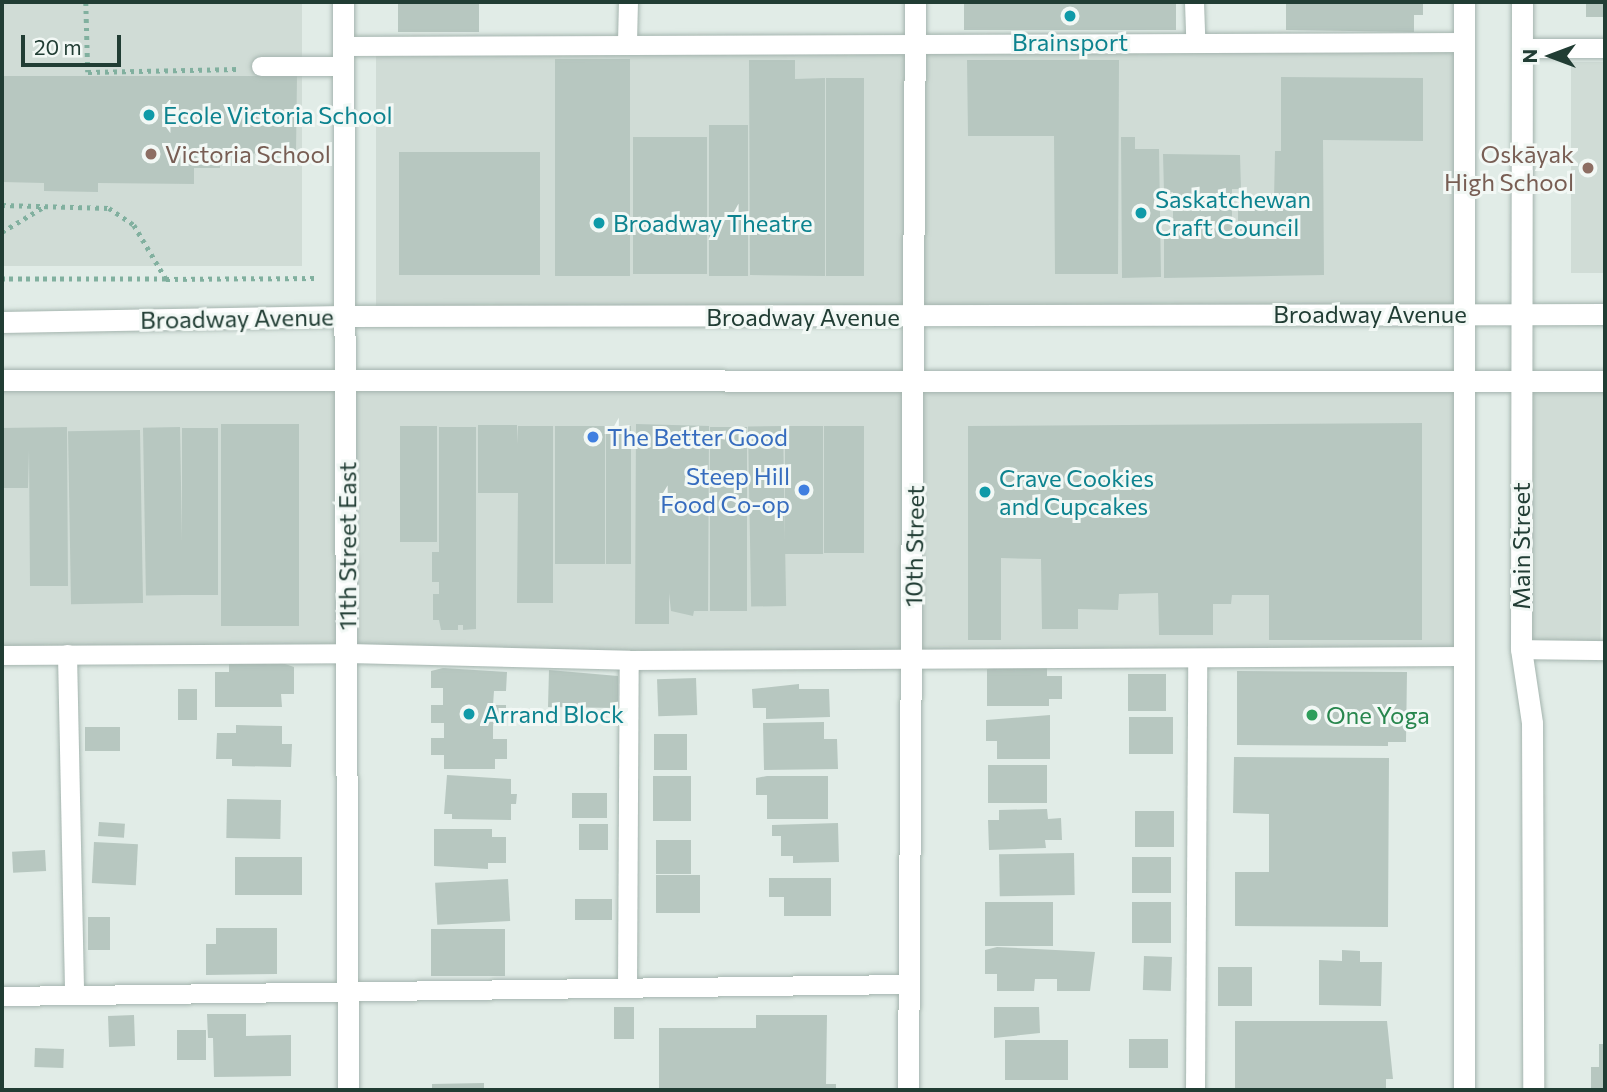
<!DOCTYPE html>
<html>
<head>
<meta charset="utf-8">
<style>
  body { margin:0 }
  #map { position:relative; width:1607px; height:1092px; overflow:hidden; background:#e1ece7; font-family:Commissioner,sans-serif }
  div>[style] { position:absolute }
  .built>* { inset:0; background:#d0dcd6; transform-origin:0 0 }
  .building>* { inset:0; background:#b7c7c0; transform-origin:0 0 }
  .path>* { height:4.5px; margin-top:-2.25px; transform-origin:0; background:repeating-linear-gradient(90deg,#81b09f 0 3.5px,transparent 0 8.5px) }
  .roads { filter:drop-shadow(0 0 2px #a4b4ae) drop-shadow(0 0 2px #a4b4ae) }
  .service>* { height:19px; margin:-9.5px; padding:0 9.5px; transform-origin:9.5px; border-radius:9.5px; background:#fff }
  .minor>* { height:21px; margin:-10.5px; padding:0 10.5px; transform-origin:10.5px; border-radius:10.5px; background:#fff }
  .secondary>* { height:21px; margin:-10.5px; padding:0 10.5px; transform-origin:10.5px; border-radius:10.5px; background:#fff }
  .dots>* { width:19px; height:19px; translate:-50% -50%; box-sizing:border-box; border:4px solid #f2f8f5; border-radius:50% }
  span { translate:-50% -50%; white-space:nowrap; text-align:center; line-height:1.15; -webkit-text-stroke:6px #f2f8f5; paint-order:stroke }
  .culture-label { font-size:24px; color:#0d838f }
  .left { translate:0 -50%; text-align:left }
  .education-label { font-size:24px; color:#785e54 }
  .right { translate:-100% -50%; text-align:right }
  .street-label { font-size:24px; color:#213d34 }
  .shop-label { font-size:24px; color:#366cbe }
  .leisure-label { font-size:24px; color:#27864d }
  .frame { position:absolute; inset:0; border:4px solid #213d34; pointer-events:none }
  .north { position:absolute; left:1516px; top:21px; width:70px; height:70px; -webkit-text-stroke:5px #f2f8f5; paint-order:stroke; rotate:270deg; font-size:19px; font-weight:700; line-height:28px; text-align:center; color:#213d34 }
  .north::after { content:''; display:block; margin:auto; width:24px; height:32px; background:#213d34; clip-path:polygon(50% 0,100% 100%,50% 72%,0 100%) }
  .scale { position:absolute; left:21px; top:35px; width:100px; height:32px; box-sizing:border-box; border:4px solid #213d34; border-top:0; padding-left:9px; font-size:21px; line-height:24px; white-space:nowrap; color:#213d34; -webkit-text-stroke:5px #f2f8f5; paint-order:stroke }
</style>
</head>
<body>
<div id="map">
  <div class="built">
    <div style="left:2px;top:2px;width:300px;height:264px"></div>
    <div style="left:1463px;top:42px;width:272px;height:1087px;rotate:90deg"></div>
    <div style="left:1605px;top:62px;width:211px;height:34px;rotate:90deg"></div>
    <div style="left:2px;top:380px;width:1461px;height:275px"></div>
    <div style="left:1522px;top:380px;width:83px;height:269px;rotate:1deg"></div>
  </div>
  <div class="building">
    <div style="left:398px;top:2px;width:81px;height:30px"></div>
    <div style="left:964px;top:2px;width:212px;height:28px"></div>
    <div style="clip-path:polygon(1286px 2px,1423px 2px,1423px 15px,1414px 15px,1414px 32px,1286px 30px)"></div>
    <div style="left:1586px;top:2px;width:19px;height:15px"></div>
    <div style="left:630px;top:59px;width:217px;height:75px;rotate:90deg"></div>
    <div style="clip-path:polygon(749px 60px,795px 60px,795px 79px,825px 78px,825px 276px,750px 275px)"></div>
    <div style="clip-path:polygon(967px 60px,1119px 60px,1118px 274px,1055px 274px,1054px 136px,968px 136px)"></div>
    <div style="clip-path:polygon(2px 76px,297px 76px,296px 153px,220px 154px,220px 168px,194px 168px,194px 184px,98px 183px,98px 192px,44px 191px,44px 183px,2px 182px)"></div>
    <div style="clip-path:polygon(1281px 77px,1423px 78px,1423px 141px,1323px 140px,1324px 275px,1164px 278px,1164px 236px,1173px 236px,1173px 192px,1164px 192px,1163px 154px,1240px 155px,1241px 189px,1232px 189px,1232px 234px,1238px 234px,1238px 199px,1274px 199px,1275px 151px,1281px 151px)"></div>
    <div style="left:826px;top:78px;width:38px;height:198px"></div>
    <div style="left:709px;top:125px;width:39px;height:151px"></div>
    <div style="left:633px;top:137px;width:74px;height:137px"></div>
    <div style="clip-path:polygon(1121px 137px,1135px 137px,1135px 149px,1159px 149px,1161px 277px,1122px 278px)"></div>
    <div style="left:540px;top:152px;width:123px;height:141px;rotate:90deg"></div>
    <div style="clip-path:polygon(1422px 423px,1422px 640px,1269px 640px,1269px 595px,1232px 595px,1231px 604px,1213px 604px,1213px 635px,1159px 635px,1158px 593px,1119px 594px,1118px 610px,1078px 609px,1078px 629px,1042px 629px,1041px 559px,1001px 558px,1001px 640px,968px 640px,968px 426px)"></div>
    <div style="left:221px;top:424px;width:78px;height:202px"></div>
    <div style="clip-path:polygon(636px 424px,709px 426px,708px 611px,694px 611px,693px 616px,671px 611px,669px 593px,669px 624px,635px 624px)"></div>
    <div style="clip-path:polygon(478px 425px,517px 425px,517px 444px,518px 426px,553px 426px,553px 603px,517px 603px,518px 493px,478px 493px)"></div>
    <div style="left:400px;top:426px;width:37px;height:116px"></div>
    <div style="left:555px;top:426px;width:50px;height:138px"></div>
    <div style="left:606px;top:426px;width:25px;height:138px"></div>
    <div style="left:783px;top:426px;width:180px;height:35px;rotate:89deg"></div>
    <div style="left:785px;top:426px;width:38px;height:128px"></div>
    <div style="left:864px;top:426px;width:127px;height:40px;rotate:90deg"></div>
    <div style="clip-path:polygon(67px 427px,68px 586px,30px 586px,29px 450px,28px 488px,2px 488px,2px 428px)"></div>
    <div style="left:180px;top:427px;width:168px;height:37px;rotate:89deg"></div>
    <div style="clip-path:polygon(439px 427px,476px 427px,476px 629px,463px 630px,463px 625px,458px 625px,458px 630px,441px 630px,439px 620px,433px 620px,433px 594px,439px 594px,439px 582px,432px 582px,432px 552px,439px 552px)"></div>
    <div style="left:710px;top:427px;width:37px;height:184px"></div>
    <div style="left:182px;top:428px;width:36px;height:167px"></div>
    <div style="left:140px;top:430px;width:173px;height:72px;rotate:89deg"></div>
    <div style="clip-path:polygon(282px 663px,294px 667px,294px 694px,281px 694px,282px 707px,215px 707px,215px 672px,229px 672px,229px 664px)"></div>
    <div style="clip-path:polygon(1000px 666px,1047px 666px,1047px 676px,1062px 676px,1062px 699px,1049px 699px,1049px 706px,987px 706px,987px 669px)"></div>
    <div style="clip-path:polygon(443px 668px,507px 672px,506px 691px,494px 691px,493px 705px,506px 705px,506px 724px,493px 724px,493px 739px,507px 739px,507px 759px,495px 759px,495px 769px,444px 769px,444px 755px,431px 755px,431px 738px,444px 738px,444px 723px,431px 723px,431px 705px,443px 705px,443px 688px,431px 688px,431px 671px)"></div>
    <div style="clip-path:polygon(549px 670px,618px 676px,618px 708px,548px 707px)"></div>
    <div style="clip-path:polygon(1237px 671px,1407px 672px,1406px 742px,1388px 742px,1388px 746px,1237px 745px)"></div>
    <div style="left:1128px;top:674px;width:38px;height:37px"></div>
    <div style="left:696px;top:678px;width:37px;height:39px;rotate:88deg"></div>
    <div style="clip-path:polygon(799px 684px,799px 689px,829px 689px,830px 717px,766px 719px,766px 708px,753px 708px,752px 689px)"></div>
    <div style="left:197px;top:689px;width:31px;height:19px;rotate:90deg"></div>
    <div style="clip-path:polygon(1050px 715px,1050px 759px,997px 759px,997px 741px,986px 741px,986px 720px)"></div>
    <div style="left:1173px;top:717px;width:37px;height:44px;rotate:90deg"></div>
    <div style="clip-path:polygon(824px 722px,824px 739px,837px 739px,838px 769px,764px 770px,763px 723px)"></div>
    <div style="clip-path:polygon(236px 725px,282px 726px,282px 744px,292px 744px,291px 767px,232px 766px,232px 759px,216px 759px,217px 733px,236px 733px)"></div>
    <div style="left:85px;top:727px;width:35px;height:24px"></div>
    <div style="left:687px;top:734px;width:36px;height:33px;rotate:90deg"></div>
    <div style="clip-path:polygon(1234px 757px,1389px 758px,1388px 927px,1235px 926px,1235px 872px,1269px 872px,1269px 814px,1233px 813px)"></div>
    <div style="left:1047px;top:765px;width:38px;height:59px;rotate:90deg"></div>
    <div style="clip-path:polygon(447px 775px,511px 779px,511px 794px,517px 794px,516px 804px,511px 804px,511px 820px,452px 819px,452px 814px,444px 814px)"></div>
    <div style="left:653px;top:776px;width:38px;height:45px"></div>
    <div style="clip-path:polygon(767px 776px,828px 776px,828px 819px,767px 819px,767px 795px,756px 795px,756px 778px)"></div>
    <div style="left:607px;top:793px;width:25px;height:35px;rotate:90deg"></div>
    <div style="left:227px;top:799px;width:54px;height:39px;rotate:1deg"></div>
    <div style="clip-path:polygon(1047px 809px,1048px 819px,1061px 818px,1062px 840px,1045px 840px,1046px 848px,989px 850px,988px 820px,999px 820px,999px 810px)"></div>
    <div style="left:1135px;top:811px;width:39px;height:36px"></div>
    <div style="left:99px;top:822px;width:26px;height:14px;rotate:4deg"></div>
    <div style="clip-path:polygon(838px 823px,839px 862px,793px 863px,793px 856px,781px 856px,781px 836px,772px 836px,772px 825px)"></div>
    <div style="left:579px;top:824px;width:29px;height:26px"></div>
    <div style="clip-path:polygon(434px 829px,492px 829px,492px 837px,506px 837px,506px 863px,488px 863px,488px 869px,434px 866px)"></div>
    <div style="left:656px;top:840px;width:35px;height:34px"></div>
    <div style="left:94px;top:842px;width:44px;height:41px;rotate:3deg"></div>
    <div style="left:45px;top:850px;width:21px;height:33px;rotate:87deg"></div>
    <div style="left:1074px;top:853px;width:42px;height:75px;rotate:89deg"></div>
    <div style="left:235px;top:857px;width:67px;height:38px"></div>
    <div style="left:1132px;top:857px;width:39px;height:36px"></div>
    <div style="left:700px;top:875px;width:38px;height:44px;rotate:90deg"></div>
    <div style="clip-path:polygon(769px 878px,831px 878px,831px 916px,784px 916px,784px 897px,769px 897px)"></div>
    <div style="left:508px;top:879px;width:42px;height:73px;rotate:87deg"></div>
    <div style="left:575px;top:899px;width:37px;height:21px"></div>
    <div style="left:985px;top:902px;width:68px;height:44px"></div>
    <div style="left:1132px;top:902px;width:39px;height:41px"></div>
    <div style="left:88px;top:917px;width:22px;height:33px"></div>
    <div style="clip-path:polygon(216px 928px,277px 928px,277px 974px,206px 975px,206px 944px,216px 944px)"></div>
    <div style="left:431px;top:929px;width:74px;height:47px"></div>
    <div style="clip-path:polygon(997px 947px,1095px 952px,1090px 991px,1057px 991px,1057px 979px,1035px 979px,1034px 991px,997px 991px,997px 974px,985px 974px,985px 950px)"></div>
    <div style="clip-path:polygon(1342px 950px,1360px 951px,1360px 962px,1382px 962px,1381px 1006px,1319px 1005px,1319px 960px,1342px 961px)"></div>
    <div style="left:1144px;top:956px;width:28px;height:34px;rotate:2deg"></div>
    <div style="left:1218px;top:967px;width:34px;height:39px"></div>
    <div style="left:614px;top:1007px;width:20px;height:32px"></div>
    <div style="clip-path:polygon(994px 1007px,1039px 1007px,1040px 1033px,994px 1038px)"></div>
    <div style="clip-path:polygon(207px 1014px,246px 1014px,246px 1036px,291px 1035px,291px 1076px,214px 1077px,213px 1038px,208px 1038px)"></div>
    <div style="left:134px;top:1015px;width:31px;height:26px;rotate:88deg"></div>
    <div style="clip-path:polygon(756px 1015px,827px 1015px,826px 1084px,836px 1084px,836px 1090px,659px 1090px,659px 1028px,756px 1028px)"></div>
    <div style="clip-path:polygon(1235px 1021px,1387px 1021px,1393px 1079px,1386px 1079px,1386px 1090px,1235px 1090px)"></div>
    <div style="left:206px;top:1030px;width:30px;height:29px;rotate:90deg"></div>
    <div style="left:1129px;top:1039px;width:39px;height:29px"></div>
    <div style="left:1005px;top:1040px;width:63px;height:40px"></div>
    <div style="clip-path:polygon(1599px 1044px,1605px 1044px,1605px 1090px,1591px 1090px,1591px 1067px,1599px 1067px)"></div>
    <div style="left:35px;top:1048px;width:29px;height:19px;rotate:2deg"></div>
    <div style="clip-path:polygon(484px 1083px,484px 1090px,432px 1090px,432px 1084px)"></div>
    <div style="left:1001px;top:1088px;width:43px;height:2px"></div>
  </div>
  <div class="path">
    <div style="left:86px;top:2px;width:70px;rotate:88.4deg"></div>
    <div style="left:88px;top:72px;width:150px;rotate:-1.1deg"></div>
    <div style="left:2px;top:205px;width:107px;rotate:1.6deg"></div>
    <div style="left:109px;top:208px;width:30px;rotate:34deg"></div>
    <div style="left:134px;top:225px;width:63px;rotate:59.3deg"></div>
    <div style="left:166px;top:279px;width:164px;rotate:180deg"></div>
    <div style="left:2px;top:232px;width:50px;rotate:-31.2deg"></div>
    <div style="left:166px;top:279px;width:151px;rotate:-0.4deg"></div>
  </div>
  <div class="roads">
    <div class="service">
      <div style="left:1194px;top:2px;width:38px;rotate:88deg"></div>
      <div style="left:627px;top:42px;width:40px;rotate:-88.6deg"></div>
      <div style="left:343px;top:46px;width:1120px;rotate:-0.2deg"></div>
      <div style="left:1522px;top:48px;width:83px"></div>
      <div style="left:261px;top:66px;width:82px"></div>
      <div style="left:1521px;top:649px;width:84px;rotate:0.7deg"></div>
      <div style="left:67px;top:654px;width:341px;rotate:88.8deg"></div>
      <div style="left:2px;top:655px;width:346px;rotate:-0.3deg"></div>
      <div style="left:348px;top:653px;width:281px;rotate:1.4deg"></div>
      <div style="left:629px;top:660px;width:834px;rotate:-0.27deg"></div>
      <div style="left:627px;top:988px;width:328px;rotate:-89.7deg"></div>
      <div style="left:2px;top:996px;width:905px;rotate:-0.76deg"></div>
      <div style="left:1195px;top:1090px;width:432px;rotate:-89.7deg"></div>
    </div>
    <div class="minor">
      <div style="left:343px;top:2px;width:1088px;rotate:89.74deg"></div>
      <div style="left:1464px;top:2px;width:1088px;rotate:90deg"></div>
      <div style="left:1522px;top:2px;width:647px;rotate:90.09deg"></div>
      <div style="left:1521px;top:649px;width:75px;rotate:81.5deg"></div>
      <div style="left:1532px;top:723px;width:367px;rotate:89.8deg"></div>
      <div style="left:908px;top:1090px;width:1088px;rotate:-89.63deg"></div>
    </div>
    <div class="secondary">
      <div style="left:2px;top:322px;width:340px;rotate:-1deg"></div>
      <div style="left:342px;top:316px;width:1263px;rotate:-0.09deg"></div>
      <div style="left:2px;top:380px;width:1603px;rotate:0.04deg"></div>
    </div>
  </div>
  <div class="dots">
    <div style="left:1070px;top:16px;background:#0f9aa8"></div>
    <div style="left:149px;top:115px;background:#0f9aa8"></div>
    <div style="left:151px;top:154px;background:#8d6e63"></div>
    <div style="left:1588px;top:168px;background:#8d6e63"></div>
    <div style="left:1141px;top:213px;background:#0f9aa8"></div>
    <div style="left:599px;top:223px;background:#0f9aa8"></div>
    <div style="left:593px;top:437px;background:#3f7fe0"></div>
    <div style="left:804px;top:490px;background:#3f7fe0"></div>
    <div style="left:985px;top:492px;background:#0f9aa8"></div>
    <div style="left:469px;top:714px;background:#0f9aa8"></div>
    <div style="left:1312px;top:715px;background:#2e9e5b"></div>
  </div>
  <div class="culture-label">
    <span style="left:1070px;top:42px">Brainsport</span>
    <span class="left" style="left:163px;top:115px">Ecole Victoria School</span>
    <span class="left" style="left:1155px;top:213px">Saskatchewan<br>Craft Council</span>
    <span class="left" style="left:613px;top:223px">Broadway Theatre</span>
    <span class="left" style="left:999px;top:492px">Crave Cookies<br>and Cupcakes</span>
    <span class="left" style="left:483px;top:714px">Arrand Block</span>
  </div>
  <div class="education-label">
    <span class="left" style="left:165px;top:154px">Victoria School</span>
    <span class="right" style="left:1574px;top:168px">Oskāyak<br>High School</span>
  </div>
  <div class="street-label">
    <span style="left:1370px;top:314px">Broadway Avenue</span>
    <span style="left:803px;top:317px">Broadway Avenue</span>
    <span style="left:237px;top:318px;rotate:-1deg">Broadway Avenue</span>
    <span style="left:347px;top:546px;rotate:-90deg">11th Street East</span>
    <span style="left:914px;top:546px;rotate:-89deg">10th Street</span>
    <span style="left:1521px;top:546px;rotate:-90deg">Main Street</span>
  </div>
  <div class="shop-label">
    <span class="left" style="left:607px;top:437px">The Better Good</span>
    <span class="right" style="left:790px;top:490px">Steep Hill<br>Food Co-op</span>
  </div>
  <div class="leisure-label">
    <span class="left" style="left:1326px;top:715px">One Yoga</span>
  </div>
  <div class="frame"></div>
  <div class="north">N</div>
  <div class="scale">20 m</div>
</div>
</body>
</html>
